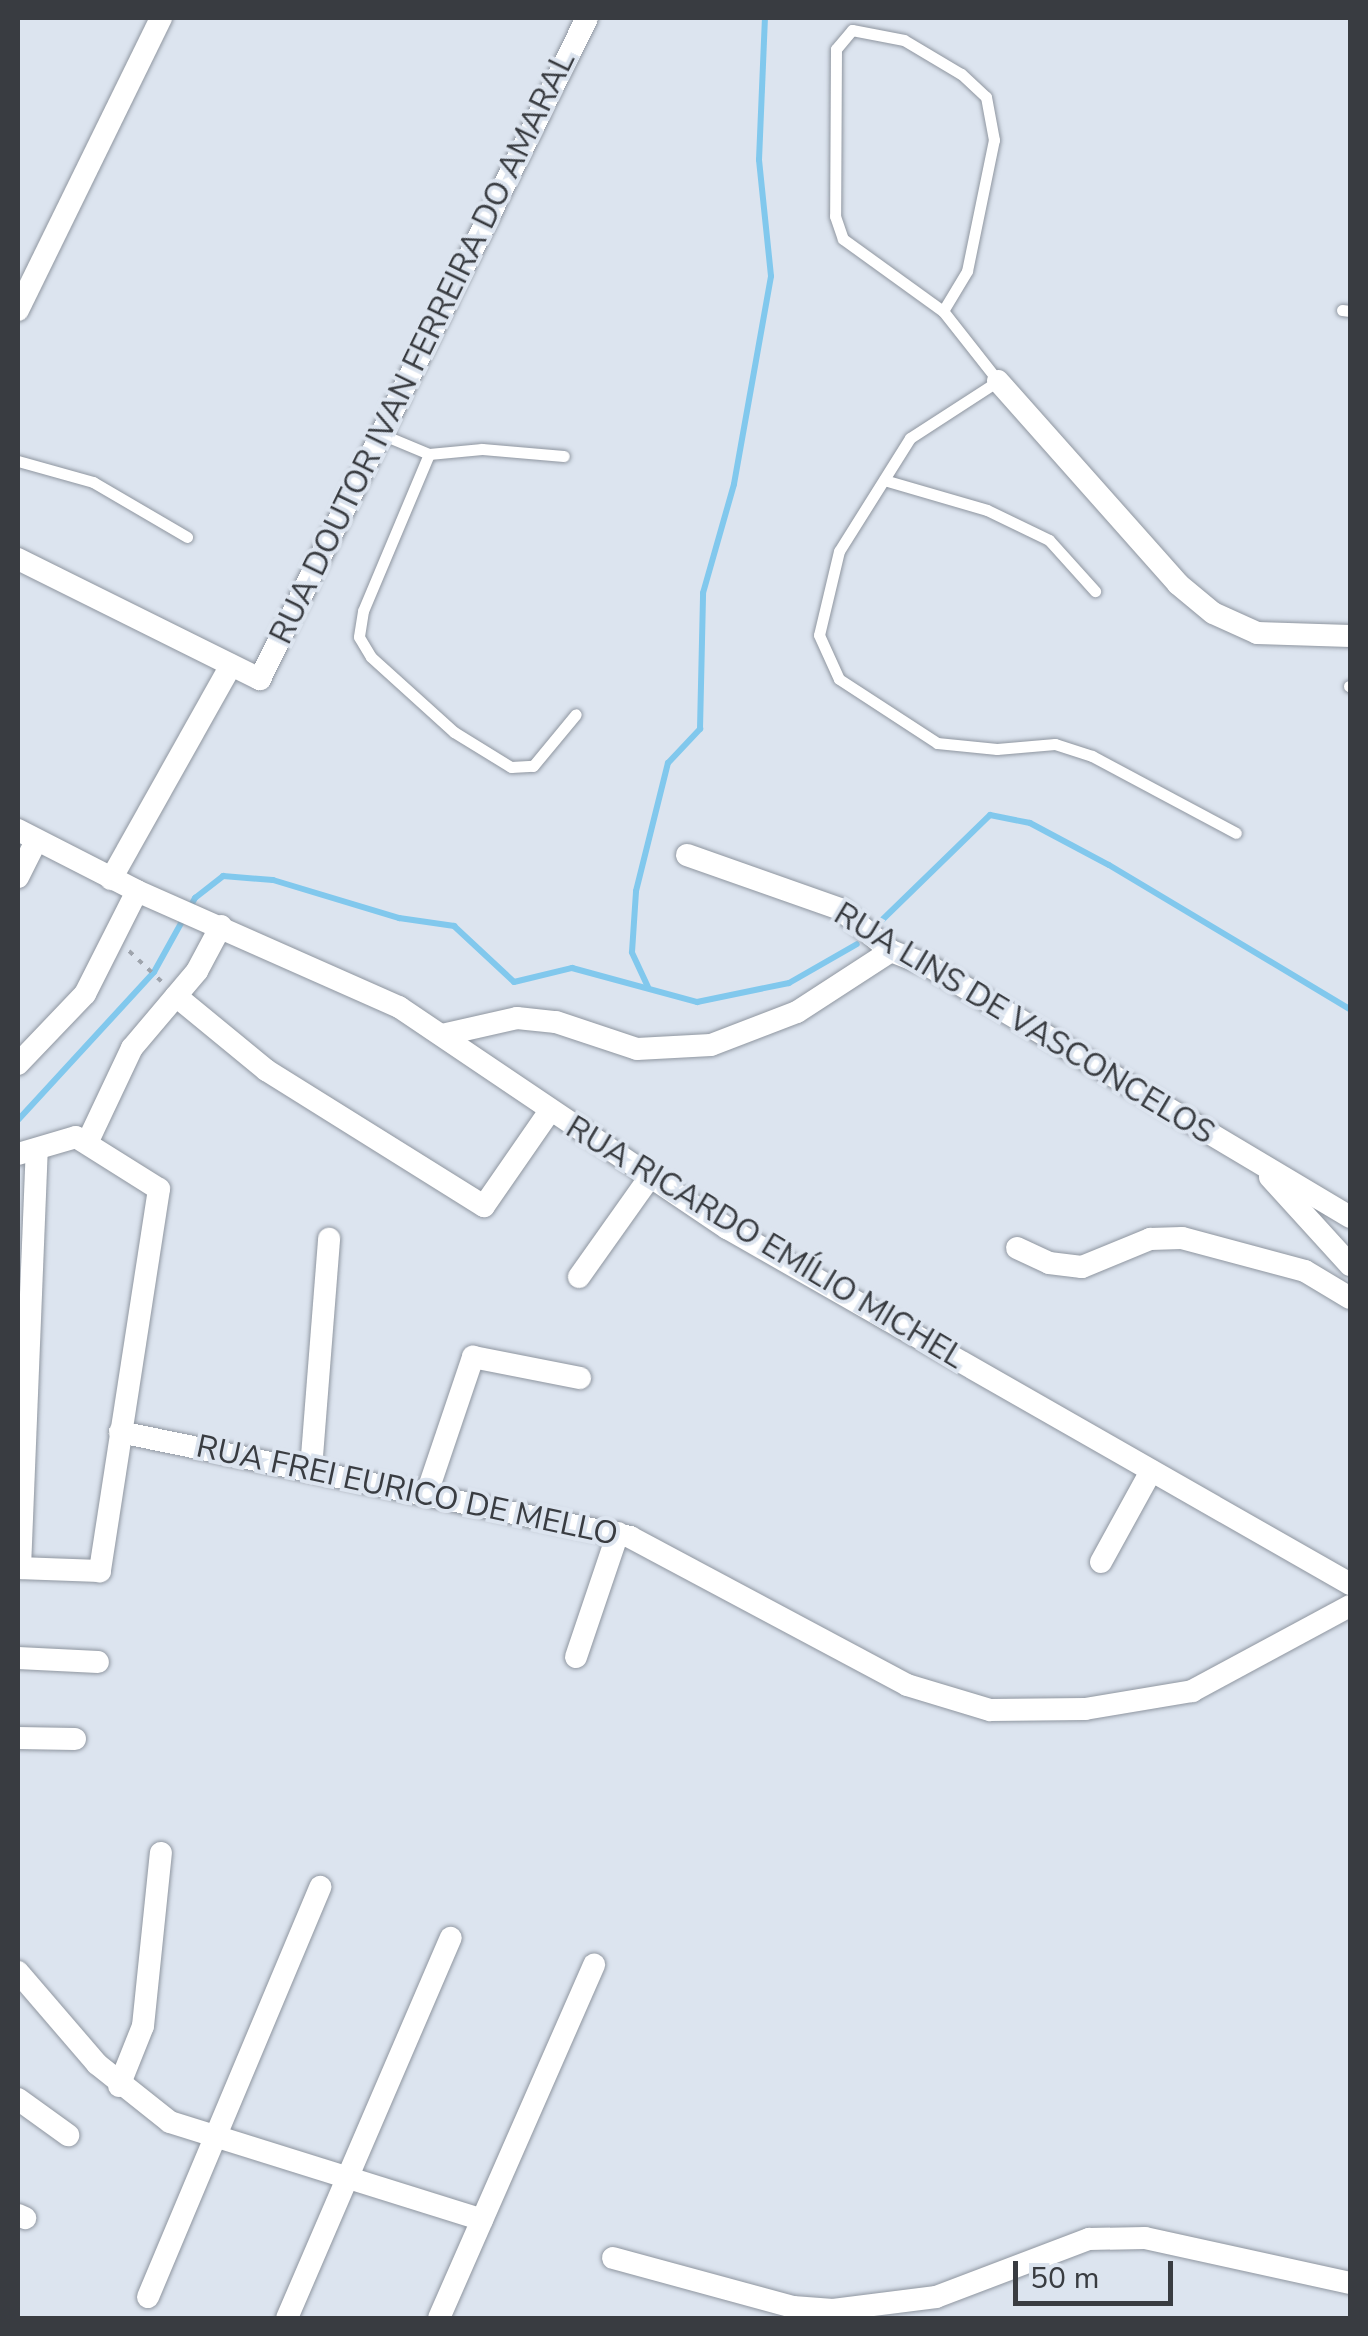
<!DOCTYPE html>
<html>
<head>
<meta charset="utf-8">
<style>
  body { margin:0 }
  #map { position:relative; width:1368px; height:2336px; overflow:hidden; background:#dce4ef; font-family:"Nunito Sans",sans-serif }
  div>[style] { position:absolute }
  .stream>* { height:6px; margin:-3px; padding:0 3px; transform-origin:3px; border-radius:3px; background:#81c8ed }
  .path>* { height:4px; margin-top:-2px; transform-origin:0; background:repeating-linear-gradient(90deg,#9ea4ad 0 5px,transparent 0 13px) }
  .roads { filter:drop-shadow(0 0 2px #8f96a0) drop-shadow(0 0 2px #8f96a0) }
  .service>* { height:11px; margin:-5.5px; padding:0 5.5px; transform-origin:5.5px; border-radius:5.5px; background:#fff }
  .minor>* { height:22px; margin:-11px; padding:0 11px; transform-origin:11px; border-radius:11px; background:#fff }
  span { translate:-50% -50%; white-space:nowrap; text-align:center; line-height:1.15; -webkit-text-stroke:8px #dce4ef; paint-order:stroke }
  .street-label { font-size:32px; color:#393c41 }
  .frame { position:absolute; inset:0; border:20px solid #393c41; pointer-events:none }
  .scale { position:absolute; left:1013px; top:2261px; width:160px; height:45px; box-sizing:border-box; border:5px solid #393c41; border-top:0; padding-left:12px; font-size:30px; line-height:35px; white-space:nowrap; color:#393c41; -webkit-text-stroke:8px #dce4ef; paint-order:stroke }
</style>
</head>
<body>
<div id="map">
  <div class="stream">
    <div style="left:879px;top:923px;width:155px;rotate:-44.2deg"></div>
    <div style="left:990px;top:815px;width:41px;rotate:11.3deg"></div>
    <div style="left:1030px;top:823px;width:89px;rotate:28deg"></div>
    <div style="left:1109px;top:865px;width:281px;rotate:30.9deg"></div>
    <div style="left:648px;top:987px;width:38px;rotate:-115deg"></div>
    <div style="left:632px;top:952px;width:61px;rotate:-86.2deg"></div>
    <div style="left:636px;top:891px;width:132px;rotate:-76deg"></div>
    <div style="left:668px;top:763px;width:47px;rotate:-46.7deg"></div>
    <div style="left:700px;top:729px;width:136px;rotate:-88.7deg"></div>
    <div style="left:703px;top:593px;width:113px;rotate:-74.1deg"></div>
    <div style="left:734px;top:484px;width:211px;rotate:-79.9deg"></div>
    <div style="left:771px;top:276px;width:117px;rotate:-95.9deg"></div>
    <div style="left:759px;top:160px;width:142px;rotate:-87.6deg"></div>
    <div style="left:18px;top:1120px;width:201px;rotate:-47.4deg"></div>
    <div style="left:154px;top:972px;width:85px;rotate:-61deg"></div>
    <div style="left:195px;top:898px;width:36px;rotate:-38deg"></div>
    <div style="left:223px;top:876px;width:50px;rotate:4.6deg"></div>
    <div style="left:273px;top:880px;width:132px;rotate:16.8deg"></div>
    <div style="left:399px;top:918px;width:56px;rotate:8.3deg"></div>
    <div style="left:454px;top:926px;width:82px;rotate:43deg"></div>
    <div style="left:514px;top:982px;width:60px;rotate:-13.6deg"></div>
    <div style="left:572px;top:968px;width:130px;rotate:15.2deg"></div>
    <div style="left:697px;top:1002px;width:94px;rotate:-11.7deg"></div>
    <div style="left:789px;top:983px;width:78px;rotate:-29.8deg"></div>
  </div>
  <div class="path">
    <div style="left:129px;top:951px;width:45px;rotate:43.2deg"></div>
  </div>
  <div class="roads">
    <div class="service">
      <div style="left:1342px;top:310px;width:8px;rotate:7deg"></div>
      <div style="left:943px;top:311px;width:47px;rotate:-59deg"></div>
      <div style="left:967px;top:271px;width:134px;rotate:-78.4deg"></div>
      <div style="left:994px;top:140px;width:44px;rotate:-100.5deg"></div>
      <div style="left:986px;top:97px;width:34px;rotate:-137deg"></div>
      <div style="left:961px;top:74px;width:66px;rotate:-149.2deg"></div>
      <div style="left:904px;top:40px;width:53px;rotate:-169.1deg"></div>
      <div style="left:852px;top:30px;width:25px;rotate:130deg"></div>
      <div style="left:836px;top:49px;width:167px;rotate:90.3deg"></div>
      <div style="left:835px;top:216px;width:24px;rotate:71deg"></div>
      <div style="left:843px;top:239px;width:123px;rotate:35.8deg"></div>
      <div style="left:943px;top:311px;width:89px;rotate:51.8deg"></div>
      <div style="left:998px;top:381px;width:105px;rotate:147.1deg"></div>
      <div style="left:910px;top:438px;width:133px;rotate:122.1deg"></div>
      <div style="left:839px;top:551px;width:86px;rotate:103.4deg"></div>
      <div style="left:819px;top:635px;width:48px;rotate:65.6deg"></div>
      <div style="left:839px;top:679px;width:117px;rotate:33.1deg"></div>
      <div style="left:937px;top:743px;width:60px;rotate:5.7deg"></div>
      <div style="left:997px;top:749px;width:58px;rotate:-4.9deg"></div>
      <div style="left:1055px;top:744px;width:39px;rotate:18deg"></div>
      <div style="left:1092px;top:756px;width:163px;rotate:28.1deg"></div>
      <div style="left:381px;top:434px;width:52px;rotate:22.6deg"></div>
      <div style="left:429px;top:454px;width:170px;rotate:112.8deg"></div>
      <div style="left:363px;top:611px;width:26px;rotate:99deg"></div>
      <div style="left:359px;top:637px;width:23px;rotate:59deg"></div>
      <div style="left:371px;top:657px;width:112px;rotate:42.1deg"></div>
      <div style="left:454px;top:732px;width:67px;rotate:31.6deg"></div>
      <div style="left:511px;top:767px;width:22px;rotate:-3deg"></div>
      <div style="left:533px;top:766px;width:67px;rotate:-50.4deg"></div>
      <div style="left:429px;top:454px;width:53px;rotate:-5.4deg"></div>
      <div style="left:482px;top:449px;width:82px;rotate:4.9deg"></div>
      <div style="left:18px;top:461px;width:78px;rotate:15.6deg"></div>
      <div style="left:93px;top:482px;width:109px;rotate:30.3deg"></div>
      <div style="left:884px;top:480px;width:107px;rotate:16.2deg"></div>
      <div style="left:987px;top:510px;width:69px;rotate:25.8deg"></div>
      <div style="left:1049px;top:540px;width:69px;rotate:48deg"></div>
      <div style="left:1349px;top:686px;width:1px;rotate:45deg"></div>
    </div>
    <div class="minor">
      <div style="left:18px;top:310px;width:325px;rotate:-63.9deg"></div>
      <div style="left:998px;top:381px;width:271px;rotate:48.4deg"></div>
      <div style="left:1178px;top:584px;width:45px;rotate:39.6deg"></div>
      <div style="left:1213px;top:613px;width:48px;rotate:24.4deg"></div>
      <div style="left:1257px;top:633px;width:93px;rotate:1.8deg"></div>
      <div style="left:18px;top:559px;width:270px;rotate:26.4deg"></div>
      <div style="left:260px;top:679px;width:737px;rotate:-63.68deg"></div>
      <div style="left:18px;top:830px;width:134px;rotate:27.1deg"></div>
      <div style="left:137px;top:891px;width:287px;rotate:23.9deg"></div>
      <div style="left:399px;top:1007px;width:396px;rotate:34deg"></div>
      <div style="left:727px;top:1228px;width:718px;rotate:29.74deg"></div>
      <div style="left:687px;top:855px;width:162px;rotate:19.4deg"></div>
      <div style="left:840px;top:909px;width:66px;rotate:39.5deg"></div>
      <div style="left:891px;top:951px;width:41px;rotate:21.5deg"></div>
      <div style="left:929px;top:966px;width:490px;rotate:30.8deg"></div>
      <div style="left:18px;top:877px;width:40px;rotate:-63.4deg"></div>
      <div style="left:111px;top:879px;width:245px;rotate:-60.7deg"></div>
      <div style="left:176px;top:996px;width:117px;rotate:39.4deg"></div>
      <div style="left:266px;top:1070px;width:257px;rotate:32deg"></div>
      <div style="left:484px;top:1206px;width:114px;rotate:-55.3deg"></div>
      <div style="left:442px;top:1035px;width:77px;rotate:-12.8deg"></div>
      <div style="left:517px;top:1018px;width:39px;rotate:6deg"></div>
      <div style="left:556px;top:1022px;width:85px;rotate:18.4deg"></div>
      <div style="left:637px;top:1049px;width:74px;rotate:-3.1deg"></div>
      <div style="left:711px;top:1045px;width:92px;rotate:-21deg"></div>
      <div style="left:797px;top:1012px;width:112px;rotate:-33deg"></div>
      <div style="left:18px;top:1064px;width:97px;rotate:-46.3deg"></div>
      <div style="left:85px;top:994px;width:115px;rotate:-63.2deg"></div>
      <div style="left:88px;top:1141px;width:103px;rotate:-64.7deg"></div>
      <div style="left:132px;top:1048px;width:101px;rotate:-49.8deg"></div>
      <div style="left:197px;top:971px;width:51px;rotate:-61.9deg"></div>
      <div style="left:18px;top:1154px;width:60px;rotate:-16.3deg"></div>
      <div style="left:76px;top:1137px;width:98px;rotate:32.1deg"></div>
      <div style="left:159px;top:1189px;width:387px;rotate:98.8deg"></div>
      <div style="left:100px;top:1571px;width:82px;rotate:-177.9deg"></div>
      <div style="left:1270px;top:1177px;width:119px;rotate:47.7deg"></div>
      <div style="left:1017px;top:1248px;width:35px;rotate:25deg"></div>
      <div style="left:1049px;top:1263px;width:33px;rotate:7deg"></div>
      <div style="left:1082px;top:1267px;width:74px;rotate:-22.4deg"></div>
      <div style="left:1150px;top:1239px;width:32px;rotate:-2deg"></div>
      <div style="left:1182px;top:1238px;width:127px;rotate:15deg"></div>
      <div style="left:1305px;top:1271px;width:52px;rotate:31deg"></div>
      <div style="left:579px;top:1277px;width:121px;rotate:-54.7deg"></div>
      <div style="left:120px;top:1432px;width:521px;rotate:11.63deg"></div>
      <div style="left:630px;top:1537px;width:314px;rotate:28.1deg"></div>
      <div style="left:907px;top:1685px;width:87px;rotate:16.8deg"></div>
      <div style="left:990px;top:1710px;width:95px;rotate:-0.6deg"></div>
      <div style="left:1085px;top:1709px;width:109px;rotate:-9.5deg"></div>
      <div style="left:1192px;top:1691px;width:179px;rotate:-28.3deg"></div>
      <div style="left:311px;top:1469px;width:231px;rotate:-85.5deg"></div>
      <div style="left:427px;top:1493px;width:144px;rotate:-71.3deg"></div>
      <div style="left:473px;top:1357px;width:109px;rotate:11.1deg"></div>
      <div style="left:1101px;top:1562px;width:104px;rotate:-61.2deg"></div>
      <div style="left:20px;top:1568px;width:418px;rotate:-87.7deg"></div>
      <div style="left:576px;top:1657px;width:131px;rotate:-71.3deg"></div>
      <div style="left:18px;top:1658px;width:80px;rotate:2.9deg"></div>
      <div style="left:18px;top:1738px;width:57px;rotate:1deg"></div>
      <div style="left:18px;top:1972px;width:121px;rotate:49.3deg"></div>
      <div style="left:97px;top:2064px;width:93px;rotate:38.5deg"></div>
      <div style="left:170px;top:2122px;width:327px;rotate:17.4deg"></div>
      <div style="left:119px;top:2086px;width:65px;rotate:-68.2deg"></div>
      <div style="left:143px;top:2026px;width:174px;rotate:-84.1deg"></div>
      <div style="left:18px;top:2099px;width:62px;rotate:35.8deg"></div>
      <div style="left:18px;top:2215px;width:8px;rotate:23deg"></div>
      <div style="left:613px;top:2258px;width:187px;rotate:15.2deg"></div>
      <div style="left:793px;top:2307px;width:40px;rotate:4.3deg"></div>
      <div style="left:833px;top:2310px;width:104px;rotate:-7.2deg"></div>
      <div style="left:936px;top:2297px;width:164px;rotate:-20.8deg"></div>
      <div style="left:1089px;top:2239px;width:56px;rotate:-1deg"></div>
      <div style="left:1145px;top:2238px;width:210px;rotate:12.4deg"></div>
      <div style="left:148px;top:2297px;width:445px;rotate:-67.2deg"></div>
      <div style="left:287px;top:2318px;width:414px;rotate:-66.7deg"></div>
      <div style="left:439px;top:2318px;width:386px;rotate:-66.3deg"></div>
    </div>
  </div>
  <div class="street-label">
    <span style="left:423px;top:348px;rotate:-64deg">RUA DOUTOR IVAN FERREIRA DO AMARAL</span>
    <span style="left:1024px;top:1024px;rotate:31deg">RUA LINS DE VASCONCELOS</span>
    <span style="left:765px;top:1243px;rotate:31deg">RUA RICARDO EMÍLIO MICHEL</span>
    <span style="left:407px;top:1491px;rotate:12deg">RUA FREI EURICO DE MELLO</span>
  </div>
  <div class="frame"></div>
  <div class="scale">50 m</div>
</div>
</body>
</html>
